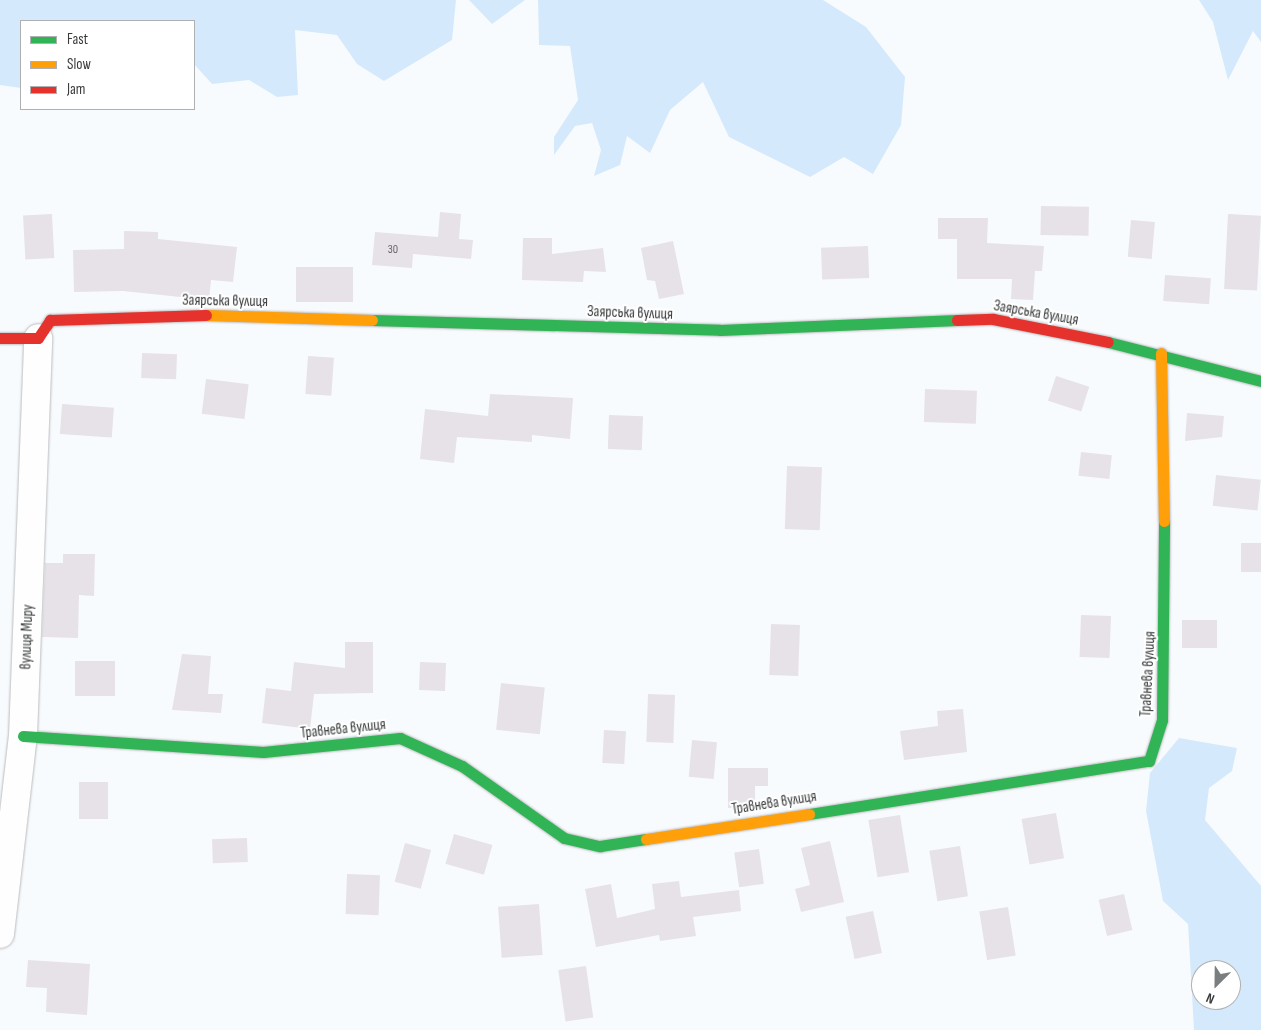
<!DOCTYPE html>
<html>
<head>
<meta charset="utf-8">
<style>
  body { margin:0 }
  #map { position:relative; width:1261px; height:1030px; overflow:hidden; background:#f8fbfd; font-family:"Sofia Sans Condensed",sans-serif }
  div>[style] { position:absolute }
  .green>* { inset:0; background:#d5e9fc }
  .building>* { inset:0; background:#e7e2e7; transform-origin:0 0 }
  .roads { filter:drop-shadow(0 0 1px #babcbe) drop-shadow(0 0 1px #babcbe) }
  .street>* { height:28px; margin:-14px; padding:0 14px; transform-origin:14px; border-radius:14px; background:#fefeff }
  .fast>* { height:11px; margin:-5.5px; padding:0 5.5px; transform-origin:5.5px; border-radius:5.5px; background:#30b455 }
  .slow>* { height:11px; margin:-5.5px; padding:0 5.5px; transform-origin:5.5px; border-radius:5.5px; background:#ff9f0a }
  .jam>* { height:11px; margin:-5.5px; padding:0 5.5px; transform-origin:5.5px; border-radius:5.5px; background:#e5322d }
  span { translate:-50% -50%; white-space:nowrap; text-align:center; line-height:1.15; -webkit-text-stroke:4px #fff; paint-order:stroke }
  .number-label { font-size:12px; color:#666769 }
  .number-label span { -webkit-text-stroke-width:0 }
  .street-label { font-size:15px; color:#383a3b }
  .legend { position:absolute; left:20px; top:20px; width:175px; height:90px; box-sizing:border-box; background:#fff; border:1px solid #afb0b1; margin:0; padding:6px 9px; list-style:none; font-size:15px; color:#383a3b }
  .legend li { display:flex; align-items:center; gap:10px; height:25px }
  .legend b { width:25px; border:1px solid #afb0b1 }
  .north { position:absolute; left:1191px; top:960px; width:50px; height:50px; box-sizing:border-box; background:#fff; border:1px solid #afb0b1; border-radius:50%; rotate:203deg; font-size:14px; font-weight:700; line-height:20px; text-align:center; color:#383a3b }
  .north::after { content:''; display:block; margin:auto; width:18px; height:22px; background:#7b7e7f; clip-path:polygon(50% 0,100% 100%,50% 72%,0 100%) }
</style>
</head>
<body>
<div id="map">
  <div class="green">
    <div style="clip-path:polygon(0 0,456px 0,452px 40px,384px 81px,357px 64px,337px 35px,295px 30px,298px 95px,277px 97px,249px 80px,212px 84px,194px 64px,194px 21px,21px 21px,21px 88px,0 85px)"></div>
    <div style="clip-path:polygon(469px 0,525px 0,492px 24px)"></div>
    <div style="clip-path:polygon(538px 0,823px 0,866px 27px,905px 77px,901px 125px,873px 174px,844px 157px,810px 177px,729px 137px,703px 82px,670px 110px,650px 153px,627px 136px,620px 165px,594px 176px,601px 150px,592px 123px,575px 126px,554px 155px,554px 137px,578px 100px,570px 46px,539px 45px)"></div>
    <div style="clip-path:polygon(1199px 0,1261px 0,1261px 42px,1253px 31px,1228px 80px,1213px 22px)"></div>
    <div style="clip-path:polygon(evenodd,1179px 738px,1237px 748px,1232px 771px,1209px 788px,1205px 820px,1261px 886px,1261px 1030px,1194px 1030px,1188px 924px,1163px 901px,1146px 811px,1150px 773px,1179px 738px,1201px 970px,1231px 970px,1231px 1000px,1201px 1000px,1201px 970px)"></div>
  </div>
  <div class="building">
    <div style="left:1041px;top:206px;width:48px;height:29px;rotate:1deg"></div>
    <div style="clip-path:polygon(440px 212px,461px 214px,459px 239px,473px 240px,471px 259px,413px 254px,412px 268px,372px 265px,375px 232px,438px 237px)"></div>
    <div style="left:52px;top:214px;width:44px;height:29px;rotate:87deg"></div>
    <div style="left:1228px;top:214px;width:33px;height:75px;rotate:3deg"></div>
    <div style="clip-path:polygon(938px 218px,988px 218px,987px 243px,1044px 246px,1042px 271px,1035px 271px,1033px 300px,1011px 299px,1012px 279px,957px 279px,957px 239px,938px 239px)"></div>
    <div style="left:1131px;top:220px;width:24px;height:37px;rotate:5deg"></div>
    <div style="clip-path:polygon(124px 231px,158px 232px,158px 239px,237px 247px,233px 282px,211px 280px,209px 300px,123px 291px,74px 292px,73px 250px,124px 249px)"></div>
    <div style="clip-path:polygon(523px 238px,552px 238px,552px 254px,603px 248px,606px 272px,584px 271px,583px 282px,522px 280px)"></div>
    <div style="clip-path:polygon(673px 241px,684px 294px,659px 299px,655px 281px,647px 280px,641px 248px)"></div>
    <div style="left:868px;top:246px;width:32px;height:47px;rotate:88deg"></div>
    <div style="left:296px;top:267px;width:57px;height:35px"></div>
    <div style="left:1165px;top:275px;width:46px;height:26px;rotate:4deg"></div>
    <div style="left:142px;top:353px;width:35px;height:25px;rotate:2deg"></div>
    <div style="left:308px;top:356px;width:26px;height:38px;rotate:4deg"></div>
    <div style="left:1056px;top:376px;width:35px;height:26px;rotate:18deg"></div>
    <div style="left:206px;top:379px;width:43px;height:35px;rotate:7deg"></div>
    <div style="left:925px;top:389px;width:52px;height:33px;rotate:2deg"></div>
    <div style="clip-path:polygon(490px 394px,573px 398px,570px 439px,532px 435px,532px 442px,457px 437px,454px 463px,420px 459px,425px 409px,488px 416px)"></div>
    <div style="left:62px;top:404px;width:52px;height:30px;rotate:4deg"></div>
    <div style="clip-path:polygon(1187px 413px,1224px 416px,1222px 437px,1185px 441px)"></div>
    <div style="left:609px;top:415px;width:34px;height:34px;rotate:2deg"></div>
    <div style="left:1081px;top:452px;width:31px;height:24px;rotate:6deg"></div>
    <div style="left:787px;top:466px;width:35px;height:63px;rotate:2deg"></div>
    <div style="left:1216px;top:475px;width:45px;height:31px;rotate:6deg"></div>
    <div style="left:1241px;top:543px;width:20px;height:29px"></div>
    <div style="clip-path:polygon(63px 554px,95px 554px,94px 596px,79px 595px,78px 638px,42px 637px,45px 563px,63px 563px)"></div>
    <div style="left:1081px;top:615px;width:30px;height:42px;rotate:2deg"></div>
    <div style="left:1182px;top:620px;width:35px;height:28px"></div>
    <div style="left:771px;top:624px;width:29px;height:51px;rotate:2deg"></div>
    <div style="clip-path:polygon(345px 642px,373px 642px,373px 693px,314px 694px,310px 729px,262px 723px,266px 688px,291px 691px,294px 662px,345px 668px)"></div>
    <div style="clip-path:polygon(182px 654px,211px 656px,208px 694px,223px 694px,221px 713px,172px 710px)"></div>
    <div style="left:75px;top:661px;width:40px;height:35px"></div>
    <div style="left:420px;top:662px;width:26px;height:28px;rotate:2deg"></div>
    <div style="left:501px;top:683px;width:44px;height:47px;rotate:6deg"></div>
    <div style="left:648px;top:694px;width:27px;height:48px;rotate:2deg"></div>
    <div style="clip-path:polygon(963px 709px,967px 752px,904px 760px,900px 731px,938px 726px,937px 711px)"></div>
    <div style="left:604px;top:730px;width:22px;height:33px;rotate:3deg"></div>
    <div style="left:692px;top:740px;width:25px;height:37px;rotate:5deg"></div>
    <div style="clip-path:polygon(728px 768px,768px 768px,768px 786px,755px 786px,755px 806px,728px 808px)"></div>
    <div style="left:79px;top:782px;width:29px;height:37px"></div>
    <div style="left:1056px;top:813px;width:46px;height:35px;rotate:80deg"></div>
    <div style="left:900px;top:815px;width:58px;height:32px;rotate:81deg"></div>
    <div style="left:454px;top:834px;width:40px;height:31px;rotate:16deg"></div>
    <div style="left:247px;top:838px;width:24px;height:35px;rotate:88deg"></div>
    <div style="clip-path:polygon(830px 841px,844px 902px,801px 912px,795px 889px,810px 885px,801px 848px)"></div>
    <div style="left:405px;top:843px;width:27px;height:40px;rotate:15deg"></div>
    <div style="left:960px;top:846px;width:51px;height:31px;rotate:81deg"></div>
    <div style="left:759px;top:849px;width:35px;height:25px;rotate:82deg"></div>
    <div style="left:347px;top:874px;width:33px;height:40px;rotate:2deg"></div>
    <div style="clip-path:polygon(679px 881px,681px 897px,739px 890px,741px 911px,693px 917px,696px 936px,660px 941px,659px 935px,596px 947px,585px 889px,611px 884px,617px 918px,655px 909px,652px 884px)"></div>
    <div style="left:1124px;top:894px;width:37px;height:26px;rotate:77deg"></div>
    <div style="left:539px;top:904px;width:51px;height:41px;rotate:86deg"></div>
    <div style="left:1008px;top:907px;width:49px;height:29px;rotate:81deg"></div>
    <div style="left:873px;top:911px;width:43px;height:28px;rotate:78deg"></div>
    <div style="clip-path:polygon(28px 960px,90px 964px,87px 1015px,46px 1012px,47px 988px,26px 987px)"></div>
    <div style="left:586px;top:966px;width:52px;height:28px;rotate:82deg"></div>
  </div>
  <div class="roads">
    <div class="street">
      <div style="left:0;top:934px;width:199px;rotate:-83.4deg"></div>
      <div style="left:23px;top:736px;width:398px;rotate:-87.8deg"></div>
    </div>
    <div class="fast">
      <div style="left:372px;top:320px;width:348px;rotate:1.6deg"></div>
      <div style="left:720px;top:330px;width:237px;rotate:-2.4deg"></div>
      <div style="left:1108px;top:342px;width:158px;rotate:14.3deg"></div>
      <div style="left:23px;top:736px;width:241px;rotate:3.8deg"></div>
      <div style="left:263px;top:752px;width:138px;rotate:-5.8deg"></div>
      <div style="left:400px;top:738px;width:68px;rotate:24.3deg"></div>
      <div style="left:462px;top:766px;width:125px;rotate:35.2deg"></div>
      <div style="left:564px;top:838px;width:37px;rotate:13deg"></div>
      <div style="left:600px;top:846px;width:47px;rotate:-8.7deg"></div>
      <div style="left:809px;top:814px;width:344px;rotate:-8.9deg"></div>
      <div style="left:1149px;top:761px;width:43px;rotate:-72.4deg"></div>
      <div style="left:1162px;top:720px;width:199px;rotate:-89.4deg"></div>
    </div>
    <div class="slow">
      <div style="left:206px;top:315px;width:166px;rotate:1.7deg"></div>
      <div style="left:1161px;top:353px;width:168px;rotate:89deg"></div>
      <div style="left:646px;top:839px;width:165px;rotate:-8.7deg"></div>
    </div>
    <div class="jam">
      <div style="left:957px;top:320px;width:36px;rotate:-2deg"></div>
      <div style="left:993px;top:319px;width:117px;rotate:11.3deg"></div>
      <div style="left:0;top:338px;width:38px"></div>
      <div style="left:38px;top:338px;width:22px;rotate:-56deg"></div>
      <div style="left:50px;top:320px;width:156px;rotate:-1.8deg"></div>
    </div>
  </div>
  <div class="number-label">
    <span style="left:393px;top:250px">30</span>
  </div>
  <div class="street-label">
    <span style="left:225px;top:301px;rotate:1deg">Заярська вулиця</span>
    <span style="left:630px;top:313px;rotate:2deg">Заярська вулиця</span>
    <span style="left:1036px;top:313px;rotate:10deg">Заярська вулиця</span>
    <span style="left:27px;top:637px;rotate:-88deg">вулиця Миру</span>
    <span style="left:1148px;top:674px;rotate:-87deg">Травнева вулиця</span>
    <span style="left:343px;top:729px;rotate:-6deg">Травнева вулиця</span>
    <span style="left:774px;top:803px;rotate:-9deg">Травнева вулиця</span>
  </div>
  <ul class="legend">
  <li><b style="height:6px;background:#30b455"></b>Fast</li>
  <li><b style="height:6px;background:#ff9f0a"></b>Slow</li>
  <li><b style="height:6px;background:#e5322d"></b>Jam</li>
  </ul>
  <div class="north">N</div>
</div>
</body>
</html>
